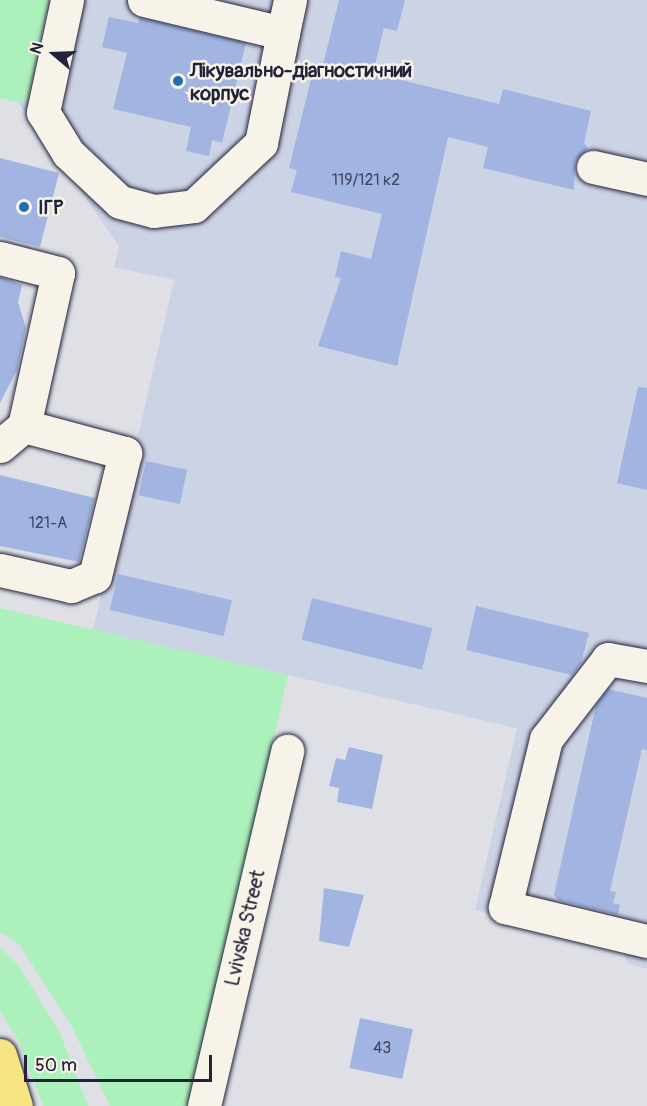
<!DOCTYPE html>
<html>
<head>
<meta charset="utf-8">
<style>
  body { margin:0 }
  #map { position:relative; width:647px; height:1106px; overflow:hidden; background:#dee0e6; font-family:Pangolin,sans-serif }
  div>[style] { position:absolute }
  .built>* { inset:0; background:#ccd3e5 }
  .green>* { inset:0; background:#acf0bb }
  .building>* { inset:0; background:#a2b4e2; transform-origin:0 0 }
  .roads { filter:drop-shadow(0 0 2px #22223b) drop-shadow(0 0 2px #22223b) }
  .minor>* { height:33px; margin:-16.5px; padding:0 16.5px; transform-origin:16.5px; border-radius:16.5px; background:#f7f3e8 }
  .major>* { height:33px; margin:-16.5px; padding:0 16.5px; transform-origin:16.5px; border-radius:16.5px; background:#f6e381 }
  .dots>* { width:16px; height:16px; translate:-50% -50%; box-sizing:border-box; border:3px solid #f7f3e8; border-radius:50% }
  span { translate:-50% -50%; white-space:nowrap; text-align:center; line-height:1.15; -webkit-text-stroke:5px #f7f3e8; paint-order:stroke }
  .number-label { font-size:16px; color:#424665 }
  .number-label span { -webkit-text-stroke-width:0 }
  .poi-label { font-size:20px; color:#22223b; font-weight:700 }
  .left { translate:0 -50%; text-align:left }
  .street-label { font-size:20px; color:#22223b }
  .north { position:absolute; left:24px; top:24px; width:60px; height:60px; -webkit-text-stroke:4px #f7f3e8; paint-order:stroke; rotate:289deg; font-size:16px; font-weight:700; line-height:24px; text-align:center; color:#22223b }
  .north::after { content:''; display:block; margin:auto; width:21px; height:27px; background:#22223b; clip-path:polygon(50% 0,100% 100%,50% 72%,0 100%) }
  .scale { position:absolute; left:24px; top:1055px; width:188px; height:27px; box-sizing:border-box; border:3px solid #22223b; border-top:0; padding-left:8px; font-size:18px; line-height:21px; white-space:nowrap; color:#22223b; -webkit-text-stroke:4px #f7f3e8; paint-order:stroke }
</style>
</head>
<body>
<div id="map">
  <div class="built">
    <div style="clip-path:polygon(0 0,647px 0,647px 969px,629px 964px,619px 946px,475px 910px,517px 728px,93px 630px,174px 280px,114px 267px,119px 246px,18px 102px,0 98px)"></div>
  </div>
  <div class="green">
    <div style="clip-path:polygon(0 0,49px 0,30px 98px,18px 102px,0 98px)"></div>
    <div style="clip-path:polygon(0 608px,288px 675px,190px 1106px,110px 1106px,72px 1027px,19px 944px,0 932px)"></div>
    <div style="clip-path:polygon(0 947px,18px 965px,59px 1031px,88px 1106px,43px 1106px,18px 1039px,0 1012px)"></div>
  </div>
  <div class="building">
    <div style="clip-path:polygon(339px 0,405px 0,397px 31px,384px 28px,373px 73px,499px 104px,503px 89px,591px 111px,584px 143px,588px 148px,575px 162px,574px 190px,483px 168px,488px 147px,448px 137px,397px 366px,318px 346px,341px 278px,335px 277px,341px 251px,371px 259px,382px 214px,291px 192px,297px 170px,289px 168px,315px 63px,323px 65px)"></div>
    <div style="clip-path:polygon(109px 17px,138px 23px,140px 18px,246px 43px,222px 143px,212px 140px,209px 156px,186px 151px,191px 127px,113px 109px,127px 53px,102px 47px)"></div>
    <div style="clip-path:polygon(0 158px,59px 173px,40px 247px,0 237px)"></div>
    <div style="clip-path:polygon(0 277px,22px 285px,18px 302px,26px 328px,17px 370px,0 403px)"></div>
    <div style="clip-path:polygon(638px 387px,647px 388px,647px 490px,617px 483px)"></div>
    <div style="left:146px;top:461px;width:42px;height:35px;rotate:12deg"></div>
    <div style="clip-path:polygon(0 475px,95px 498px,79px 562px,0 546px)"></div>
    <div style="left:118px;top:574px;width:117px;height:37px;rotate:13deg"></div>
    <div style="left:312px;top:598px;width:124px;height:43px;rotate:14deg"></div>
    <div style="clip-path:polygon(476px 606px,589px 633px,581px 663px,572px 675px,466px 650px)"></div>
    <div style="clip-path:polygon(608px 689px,647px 698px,647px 750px,642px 749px,610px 891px,616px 892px,613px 903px,620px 905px,618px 915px,558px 900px,554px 895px,596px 705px)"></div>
    <div style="clip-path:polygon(349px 747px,383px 755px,372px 809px,337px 802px,339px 788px,329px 786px,336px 758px,345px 760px)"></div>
    <div style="clip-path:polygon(324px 888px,364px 895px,349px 947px,319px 941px)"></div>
    <div style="left:360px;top:1018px;width:54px;height:51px;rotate:12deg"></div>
  </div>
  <div class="roads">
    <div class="minor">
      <div style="left:67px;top:0;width:115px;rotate:102.1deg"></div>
      <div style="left:43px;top:112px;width:48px;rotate:58.6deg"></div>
      <div style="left:68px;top:153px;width:71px;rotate:43.3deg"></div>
      <div style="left:120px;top:202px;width:35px;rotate:15deg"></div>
      <div style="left:154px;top:211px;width:40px;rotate:-7.1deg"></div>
      <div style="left:194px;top:206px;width:92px;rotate:-43.2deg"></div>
      <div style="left:261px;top:143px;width:112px;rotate:-78.7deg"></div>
      <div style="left:144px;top:0;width:143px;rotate:13.4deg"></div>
      <div style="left:283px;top:33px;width:34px;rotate:-78deg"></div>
      <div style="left:593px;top:167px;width:55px;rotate:12.5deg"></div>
      <div style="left:0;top:258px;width:60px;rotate:14.5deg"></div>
      <div style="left:58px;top:273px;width:157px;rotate:102.5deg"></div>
      <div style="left:0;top:446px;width:31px;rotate:-40deg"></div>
      <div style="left:24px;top:426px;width:105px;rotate:15deg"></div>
      <div style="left:125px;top:453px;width:127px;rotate:103.7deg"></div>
      <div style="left:95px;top:576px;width:26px;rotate:157deg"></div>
      <div style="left:71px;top:586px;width:73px;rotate:-167.3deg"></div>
      <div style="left:647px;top:666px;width:40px;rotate:-170deg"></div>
      <div style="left:608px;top:659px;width:101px;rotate:127.8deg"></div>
      <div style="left:546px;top:739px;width:173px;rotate:103.7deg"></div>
      <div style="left:505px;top:907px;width:146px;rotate:13.5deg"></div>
      <div style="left:204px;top:1106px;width:365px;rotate:-76.8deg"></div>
    </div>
    <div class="major">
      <div style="left:0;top:1055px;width:53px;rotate:72.6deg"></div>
    </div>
  </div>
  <div class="dots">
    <div style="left:178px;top:81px;background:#1f6fb2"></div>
    <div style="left:24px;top:207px;background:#1f6fb2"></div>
  </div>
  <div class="number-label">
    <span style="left:366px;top:180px">119/121 к2</span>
    <span style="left:48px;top:523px">121-А</span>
    <span style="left:382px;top:1048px">43</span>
  </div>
  <div class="poi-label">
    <span class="left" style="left:190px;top:82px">Лікувально-діагностичний<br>корпус</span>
    <span class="left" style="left:38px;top:207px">ІГР</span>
  </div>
  <div class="street-label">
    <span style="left:245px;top:928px;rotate:-77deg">Lvivska Street</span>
  </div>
  <div class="north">N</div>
  <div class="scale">50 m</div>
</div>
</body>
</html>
